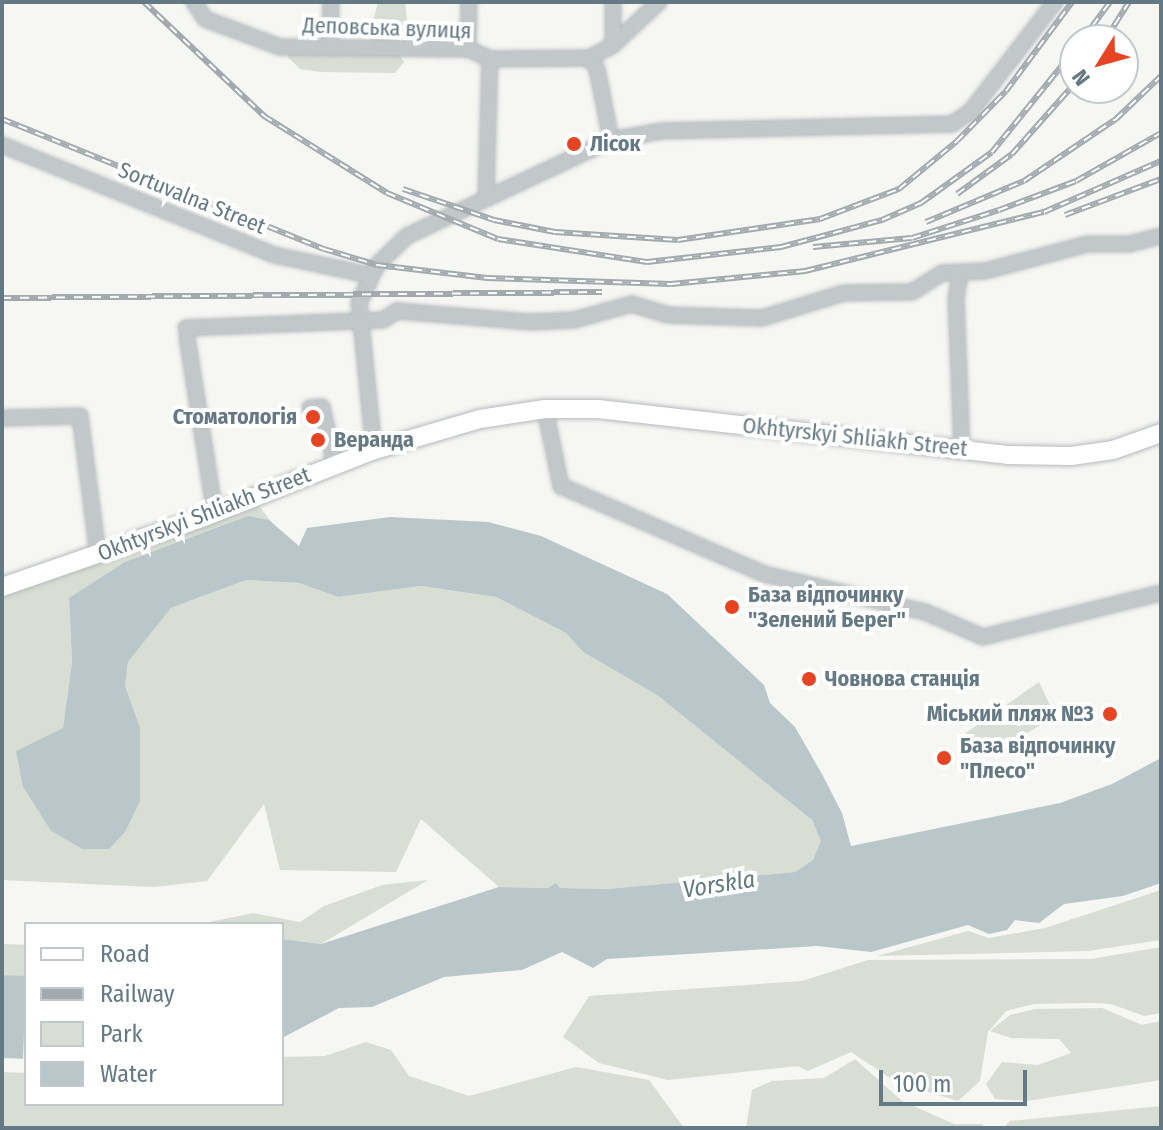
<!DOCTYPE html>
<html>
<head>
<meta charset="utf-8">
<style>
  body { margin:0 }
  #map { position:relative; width:1163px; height:1130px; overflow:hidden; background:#f6f6f3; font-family:"Fira Sans Condensed",sans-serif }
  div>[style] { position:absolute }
  .green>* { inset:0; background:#d8ded4; transform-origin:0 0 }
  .water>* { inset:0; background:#b9c7ca; transform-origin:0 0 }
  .roads { filter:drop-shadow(0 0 2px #b5babd) drop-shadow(0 0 2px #b5babd) }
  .minor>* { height:14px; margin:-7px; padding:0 7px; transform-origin:7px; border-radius:7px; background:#c2c7c9 }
  .major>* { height:18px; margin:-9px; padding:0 9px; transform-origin:9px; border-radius:9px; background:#fff }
  .rail>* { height:6px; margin-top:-3px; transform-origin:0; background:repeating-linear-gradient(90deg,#fff 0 9px,#a2aaaf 0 18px); box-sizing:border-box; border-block:2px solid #a2aaaf }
  .dots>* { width:22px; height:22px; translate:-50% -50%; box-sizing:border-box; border:4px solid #fff; border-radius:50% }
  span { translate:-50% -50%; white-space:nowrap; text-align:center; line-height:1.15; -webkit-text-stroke:8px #fff; paint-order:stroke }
  .street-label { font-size:22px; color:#657985 }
  .poi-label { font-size:22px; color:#657985; font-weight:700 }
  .left { translate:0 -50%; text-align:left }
  .right { translate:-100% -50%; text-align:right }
  .water-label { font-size:24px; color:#607b81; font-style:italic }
  .frame { position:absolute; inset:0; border:4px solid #657985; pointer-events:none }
  .legend { position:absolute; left:24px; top:922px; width:260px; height:184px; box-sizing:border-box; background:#fff; border:2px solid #c1c9ce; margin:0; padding:10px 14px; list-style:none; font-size:24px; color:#657985 }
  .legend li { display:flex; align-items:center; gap:16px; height:40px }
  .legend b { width:40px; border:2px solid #c1c9ce }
  .north { position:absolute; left:1059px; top:24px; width:80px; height:80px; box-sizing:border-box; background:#fff; border:2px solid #c1c9ce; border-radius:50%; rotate:233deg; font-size:22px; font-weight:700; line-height:32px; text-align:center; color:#657985 }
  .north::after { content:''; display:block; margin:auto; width:28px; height:36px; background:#e64423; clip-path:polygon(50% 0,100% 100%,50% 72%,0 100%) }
  .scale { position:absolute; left:879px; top:1070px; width:148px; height:36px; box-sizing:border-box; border:4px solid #657985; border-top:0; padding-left:10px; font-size:24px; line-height:28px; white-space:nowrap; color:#657985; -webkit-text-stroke:6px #fff; paint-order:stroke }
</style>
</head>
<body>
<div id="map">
  <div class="green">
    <div style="clip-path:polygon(378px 2px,405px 2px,408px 28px,400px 44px,374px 44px,369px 37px)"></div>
    <div style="clip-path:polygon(291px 49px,397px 51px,404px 62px,395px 73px,320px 72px,300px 69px,287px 56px)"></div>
    <div style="clip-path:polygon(259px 506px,283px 537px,269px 520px,69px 598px,72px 662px,63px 728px,23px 787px,51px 831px,82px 849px,140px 801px,140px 727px,125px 686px,128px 662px,171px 608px,246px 580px,299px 583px,338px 597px,421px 586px,496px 597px,566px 633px,583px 652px,657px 695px,812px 820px,822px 841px,813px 860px,795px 872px,607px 889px,499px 887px,421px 819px,396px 872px,280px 870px,264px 804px,207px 881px,154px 887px,2px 880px,2px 596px)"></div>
    <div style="clip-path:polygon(1039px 682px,1055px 716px,1006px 746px,1000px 737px,973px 753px,963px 735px)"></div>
    <div style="clip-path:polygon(428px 880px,321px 944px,282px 939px,282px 924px,200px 924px,253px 913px,300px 922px,324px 906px,382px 885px)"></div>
    <div style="clip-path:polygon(1161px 890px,1161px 940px,1088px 951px,877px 956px,968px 931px,989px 938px,1045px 928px)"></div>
    <div style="left:2px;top:944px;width:24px;height:31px;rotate:2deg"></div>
    <div style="clip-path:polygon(1161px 947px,1161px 1013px,1144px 1016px,1111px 1004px,1091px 1003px,1034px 1004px,1006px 1011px,988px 1032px,980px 1081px,958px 1101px,896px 1082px,851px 1052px,808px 1071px,798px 1066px,668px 1080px,599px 1063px,563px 1037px,589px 996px,802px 981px,868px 960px,1091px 959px)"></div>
    <div style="clip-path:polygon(1102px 1008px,1142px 1025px,1161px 1021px,1161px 1080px,1027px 1101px,995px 1099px,986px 1084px,1002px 1062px,1038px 1065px,1071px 1053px,1059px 1039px,1011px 1038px,990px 1031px,1010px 1015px,1035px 1009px)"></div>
    <div style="clip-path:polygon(366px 1042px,391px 1050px,409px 1076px,469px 1096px,576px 1067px,649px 1080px,684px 1128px,2px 1128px,2px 1072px,26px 1073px,26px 1104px,282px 1104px,282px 1057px,325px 1056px)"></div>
    <div style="clip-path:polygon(855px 1059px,902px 1101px,954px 1124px,983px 1124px,983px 1128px,746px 1128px,752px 1090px,772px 1081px,824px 1078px)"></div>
    <div style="clip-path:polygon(1161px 1106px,1161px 1128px,1003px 1128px,1010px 1121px)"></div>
  </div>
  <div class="water">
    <div style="clip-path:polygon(248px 516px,269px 520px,299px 546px,307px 528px,390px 517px,488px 522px,541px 536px,667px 594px,764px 685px,770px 703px,795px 727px,823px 776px,842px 813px,851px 846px,1060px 803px,1112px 784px,1161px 758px,1161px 883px,1123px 896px,1064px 904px,1039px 923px,1015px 920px,1007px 930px,989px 934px,968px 925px,871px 952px,817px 946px,607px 959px,593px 968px,562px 952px,522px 970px,444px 977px,372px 1007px,339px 1008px,282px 1038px,282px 939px,321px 944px,499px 887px,548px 888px,556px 883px,560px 888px,607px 889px,795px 872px,813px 860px,821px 841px,812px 820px,657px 695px,583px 652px,566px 633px,496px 597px,421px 586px,338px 597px,299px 583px,246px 580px,171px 608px,128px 662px,125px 686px,140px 727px,140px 801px,125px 832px,109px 849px,82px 849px,51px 831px,23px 787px,16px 751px,63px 728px,72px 662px,69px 598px,125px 562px)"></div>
    <div style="left:2px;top:975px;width:24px;height:83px;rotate:2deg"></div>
  </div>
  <div class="roads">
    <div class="minor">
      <div style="left:194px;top:2px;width:20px;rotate:57deg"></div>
      <div style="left:205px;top:19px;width:80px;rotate:20.5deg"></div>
      <div style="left:280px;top:47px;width:188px;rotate:0.6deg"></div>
      <div style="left:468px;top:49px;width:24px;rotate:24deg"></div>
      <div style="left:490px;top:59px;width:99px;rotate:-0.6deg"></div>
      <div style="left:589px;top:58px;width:27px;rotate:-28deg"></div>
      <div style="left:613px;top:45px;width:63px;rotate:-43.1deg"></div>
      <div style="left:613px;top:2px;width:43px;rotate:90deg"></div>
      <div style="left:330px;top:48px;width:46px;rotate:-88.8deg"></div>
      <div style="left:468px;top:49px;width:47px;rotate:-88.8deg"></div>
      <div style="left:589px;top:58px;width:14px;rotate:54deg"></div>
      <div style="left:597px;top:69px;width:72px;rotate:78.8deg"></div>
      <div style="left:2px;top:145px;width:293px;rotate:22deg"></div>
      <div style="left:274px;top:255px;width:98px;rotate:11.8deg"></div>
      <div style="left:486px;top:198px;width:139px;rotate:-88.4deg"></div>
      <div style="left:960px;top:274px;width:26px;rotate:99deg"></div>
      <div style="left:956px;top:300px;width:149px;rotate:87.7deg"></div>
      <div style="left:186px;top:328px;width:197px;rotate:-2.3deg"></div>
      <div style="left:383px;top:320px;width:17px;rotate:-33deg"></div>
      <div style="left:397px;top:311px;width:133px;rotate:4.7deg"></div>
      <div style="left:530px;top:322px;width:44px;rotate:-2.6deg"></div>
      <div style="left:574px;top:320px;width:60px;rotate:-15.4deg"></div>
      <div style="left:632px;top:304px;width:37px;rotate:17deg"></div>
      <div style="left:667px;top:315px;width:95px;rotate:1.8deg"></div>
      <div style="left:762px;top:318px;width:86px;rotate:-17deg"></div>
      <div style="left:844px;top:293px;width:68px;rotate:-0.8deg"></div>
      <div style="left:912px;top:292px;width:36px;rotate:-32deg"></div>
      <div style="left:942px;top:273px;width:43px;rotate:-2.7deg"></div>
      <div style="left:985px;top:271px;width:106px;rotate:-14.8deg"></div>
      <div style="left:1087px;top:244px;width:42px"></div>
      <div style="left:1129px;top:244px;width:33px;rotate:-14deg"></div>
      <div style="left:187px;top:337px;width:178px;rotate:81deg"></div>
      <div style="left:310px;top:408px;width:12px;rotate:-5deg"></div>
      <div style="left:322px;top:407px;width:58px;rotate:77.2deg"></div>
      <div style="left:545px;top:409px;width:79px;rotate:78.3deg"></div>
      <div style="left:561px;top:486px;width:221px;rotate:23.4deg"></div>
      <div style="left:764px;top:574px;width:165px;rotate:13.3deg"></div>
      <div style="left:925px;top:612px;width:63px;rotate:23.3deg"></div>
      <div style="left:983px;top:637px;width:183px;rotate:-13.9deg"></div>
      <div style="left:2px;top:418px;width:78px;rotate:-1.5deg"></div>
      <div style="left:80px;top:416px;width:139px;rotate:82.6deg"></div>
      <div style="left:374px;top:450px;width:148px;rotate:-95.8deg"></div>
      <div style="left:359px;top:303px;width:42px;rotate:-64.7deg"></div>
      <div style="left:377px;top:265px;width:42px;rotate:-44deg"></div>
      <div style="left:407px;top:236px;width:225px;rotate:-25.2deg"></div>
      <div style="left:611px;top:140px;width:52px;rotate:-10deg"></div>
      <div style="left:662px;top:131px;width:290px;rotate:-1.4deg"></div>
      <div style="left:952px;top:124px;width:23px;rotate:-34deg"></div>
      <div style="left:971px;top:111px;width:138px;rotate:-52.4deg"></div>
    </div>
    <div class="major">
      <div style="left:2px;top:587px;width:214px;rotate:-19.1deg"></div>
      <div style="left:204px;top:517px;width:183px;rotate:-21.5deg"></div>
      <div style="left:374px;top:450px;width:110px;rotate:-16.3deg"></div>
      <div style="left:480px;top:419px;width:66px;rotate:-8.7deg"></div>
      <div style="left:545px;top:409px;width:53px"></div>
      <div style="left:598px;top:409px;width:412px;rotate:6.4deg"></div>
      <div style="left:1007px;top:455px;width:64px;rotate:0.9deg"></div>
      <div style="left:1071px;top:456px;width:42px;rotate:-8.1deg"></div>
      <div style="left:1113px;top:450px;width:51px;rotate:-19.5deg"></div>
    </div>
  </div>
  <div class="rail">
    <div style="left:144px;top:2px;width:166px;rotate:43.5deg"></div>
    <div style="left:264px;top:116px;width:145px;rotate:32deg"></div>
    <div style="left:387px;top:193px;width:120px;rotate:22.5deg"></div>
    <div style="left:498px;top:239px;width:151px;rotate:8.8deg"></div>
    <div style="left:647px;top:262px;width:135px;rotate:-6.4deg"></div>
    <div style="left:781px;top:247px;width:105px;rotate:-15deg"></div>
    <div style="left:882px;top:220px;width:43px;rotate:-23.6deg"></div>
    <div style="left:921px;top:203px;width:87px;rotate:-35.7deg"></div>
    <div style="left:992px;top:152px;width:132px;rotate:-51.1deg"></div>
    <div style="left:1082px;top:40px;width:47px;rotate:-53.6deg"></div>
    <div style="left:1105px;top:40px;width:45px;rotate:-57.7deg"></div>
    <div style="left:2px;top:119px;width:347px;rotate:22deg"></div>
    <div style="left:324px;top:249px;width:55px;rotate:16.8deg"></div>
    <div style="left:377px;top:265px;width:111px;rotate:6.7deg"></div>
    <div style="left:487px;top:278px;width:184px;rotate:1.9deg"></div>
    <div style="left:671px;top:284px;width:135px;rotate:-5.5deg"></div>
    <div style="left:805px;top:271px;width:246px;rotate:-13.9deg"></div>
    <div style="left:1044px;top:212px;width:128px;rotate:-23.6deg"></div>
    <div style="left:403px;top:189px;width:96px;rotate:18.8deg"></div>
    <div style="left:494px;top:220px;width:62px;rotate:11.1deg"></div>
    <div style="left:555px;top:232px;width:123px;rotate:3.7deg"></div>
    <div style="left:678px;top:240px;width:144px;rotate:-8.4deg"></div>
    <div style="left:820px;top:219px;width:85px;rotate:-20.8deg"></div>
    <div style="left:899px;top:189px;width:75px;rotate:-39.6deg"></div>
    <div style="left:957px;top:141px;width:70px;rotate:-45.6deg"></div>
    <div style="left:1006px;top:91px;width:111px;rotate:-53.4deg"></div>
    <div style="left:957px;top:194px;width:68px;rotate:-36deg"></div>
    <div style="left:1012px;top:154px;width:95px;rotate:-48.4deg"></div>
    <div style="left:1065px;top:215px;width:103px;rotate:-20.6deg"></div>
    <div style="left:926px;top:222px;width:106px;rotate:-22.7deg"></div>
    <div style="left:1024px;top:181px;width:111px;rotate:-34deg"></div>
    <div style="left:1116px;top:119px;width:62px;rotate:-43.7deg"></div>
    <div style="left:813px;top:247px;width:99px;rotate:-5.2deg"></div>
    <div style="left:912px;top:238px;width:91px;rotate:-17.8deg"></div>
    <div style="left:999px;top:210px;width:82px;rotate:-20.6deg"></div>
    <div style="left:1076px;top:181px;width:98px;rotate:-29.5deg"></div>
    <div style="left:2px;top:298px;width:600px;rotate:-0.57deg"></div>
  </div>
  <div class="dots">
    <div style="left:574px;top:144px;background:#e64423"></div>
    <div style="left:313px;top:417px;background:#e64423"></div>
    <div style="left:318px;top:440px;background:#e64423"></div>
    <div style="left:732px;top:607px;background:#e64423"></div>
    <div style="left:809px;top:679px;background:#e64423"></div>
    <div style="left:1110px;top:714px;background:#e64423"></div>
    <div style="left:944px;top:758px;background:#e64423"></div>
  </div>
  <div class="street-label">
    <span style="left:387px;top:28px;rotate:2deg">Деповська вулиця</span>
    <span style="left:192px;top:198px;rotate:22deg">Sortuvalna Street</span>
    <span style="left:855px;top:437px;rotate:6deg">Okhtyrskyi Shliakh Street</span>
    <span style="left:204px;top:514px;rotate:-21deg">Okhtyrskyi Shliakh Street</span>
  </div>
  <div class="poi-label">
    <span class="left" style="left:590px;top:144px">Лісок</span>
    <span class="right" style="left:297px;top:417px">Стоматологія</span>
    <span class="left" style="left:334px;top:440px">Веранда</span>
    <span class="left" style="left:748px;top:607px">База відпочинку<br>"Зелений Берег"</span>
    <span class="left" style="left:825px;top:679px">Човнова станція</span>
    <span class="right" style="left:1094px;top:714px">Міський пляж №3</span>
    <span class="left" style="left:960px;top:758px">База відпочинку<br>"Плесо"</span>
  </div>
  <div class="water-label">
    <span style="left:719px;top:885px;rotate:-9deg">Vorskla</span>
  </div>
  <div class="frame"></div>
  <ul class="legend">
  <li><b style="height:10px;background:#fff"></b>Road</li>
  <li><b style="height:10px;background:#a2aaaf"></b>Railway</li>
  <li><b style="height:22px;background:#d8ded4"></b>Park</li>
  <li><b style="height:22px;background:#b9c7ca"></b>Water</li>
  </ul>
  <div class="north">N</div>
  <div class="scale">100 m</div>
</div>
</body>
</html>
